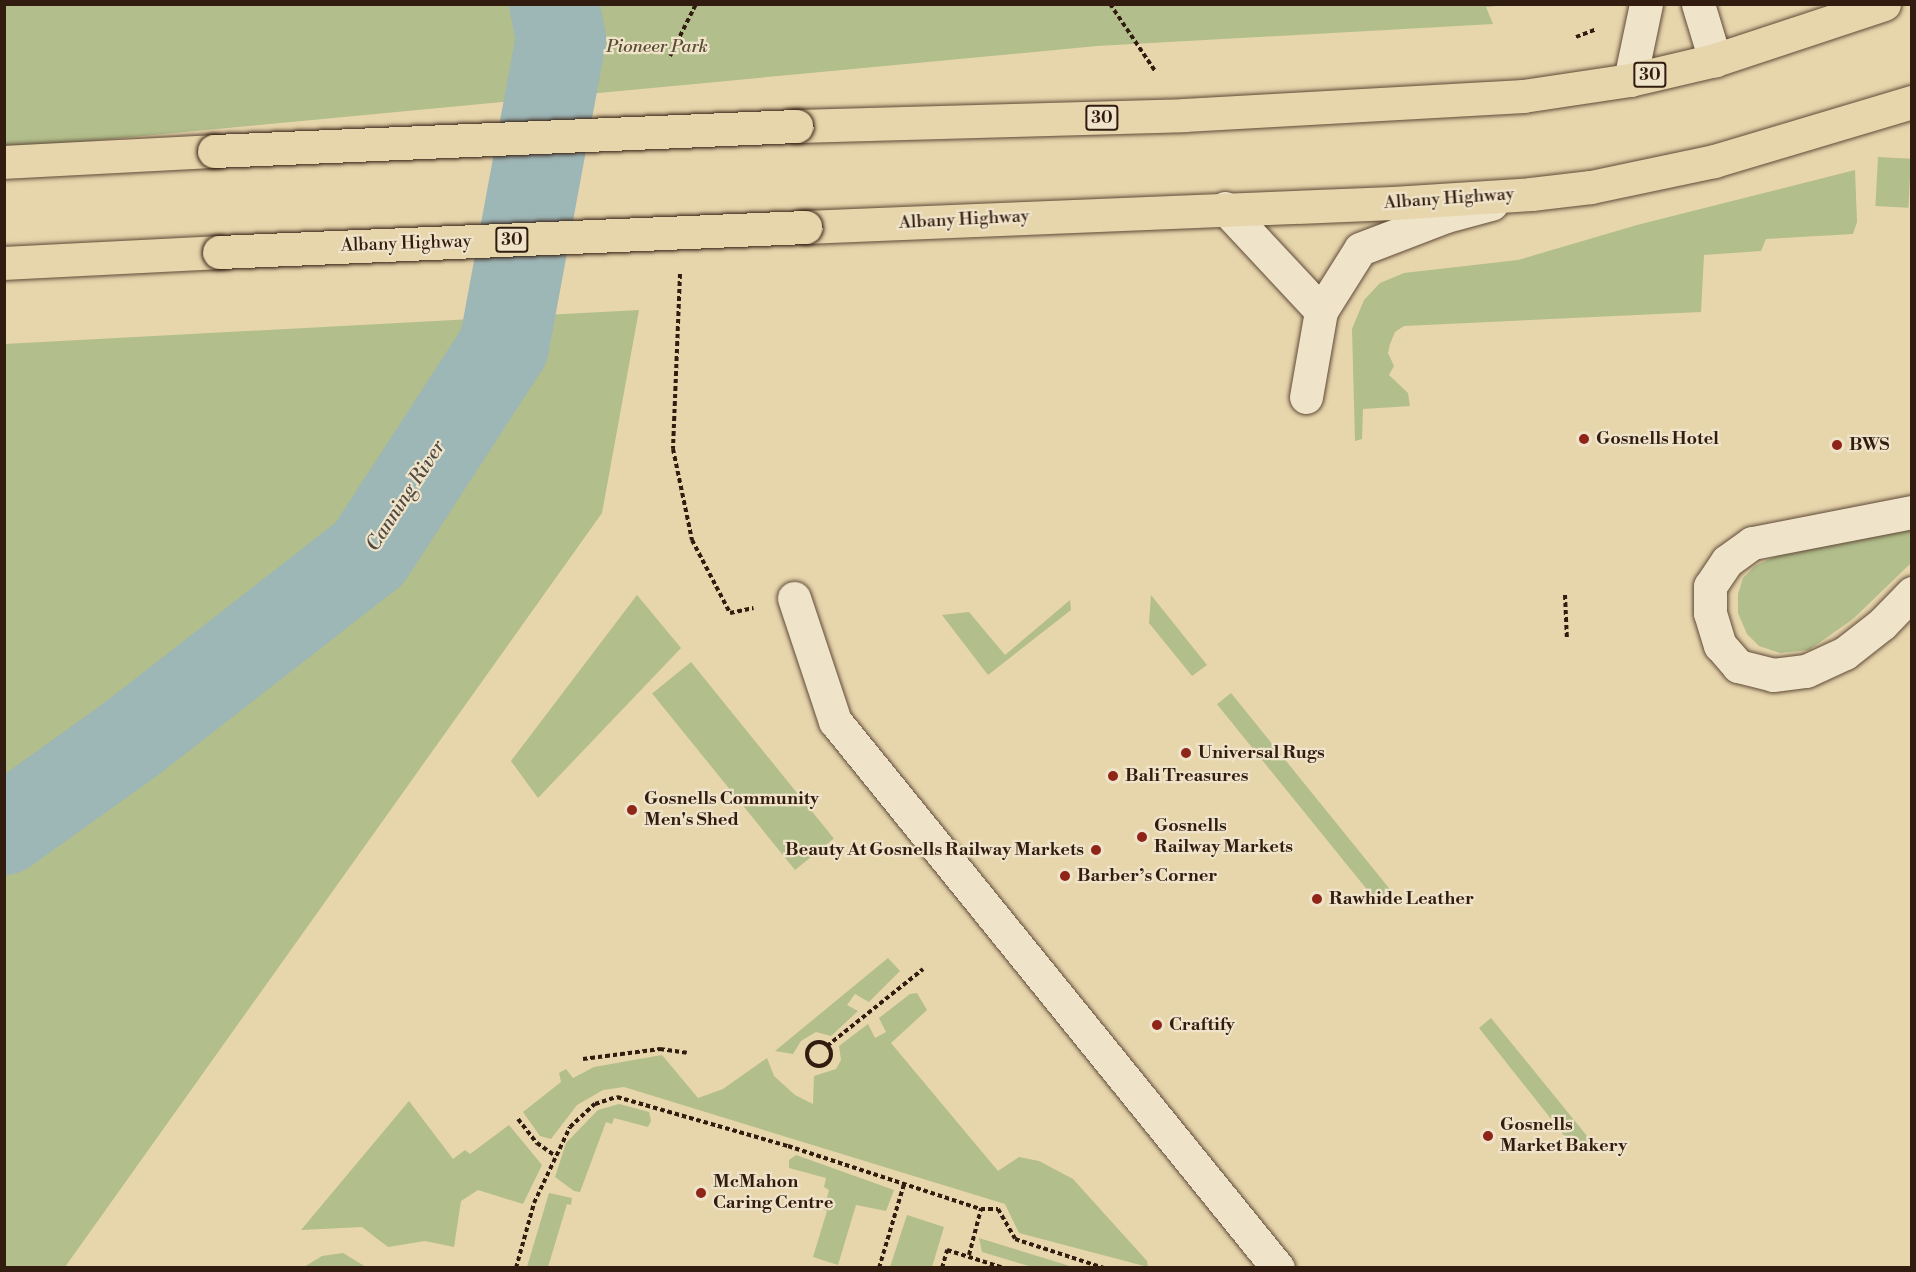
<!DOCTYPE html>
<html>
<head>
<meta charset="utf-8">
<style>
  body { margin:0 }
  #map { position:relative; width:1916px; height:1272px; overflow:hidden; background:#e7d5ac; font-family:"Libre Bodoni",serif }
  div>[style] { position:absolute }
  .green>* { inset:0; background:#b2be8c; transform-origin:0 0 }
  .river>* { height:90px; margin:-45px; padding:0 45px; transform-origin:45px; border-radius:45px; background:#9db6b6 }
  .path>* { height:4px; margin-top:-2px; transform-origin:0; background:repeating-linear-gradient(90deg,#321c10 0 4.5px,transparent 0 7.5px) }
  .path>.ring { margin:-2px; padding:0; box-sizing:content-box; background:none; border:4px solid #321c10; border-radius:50% }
  .roads { filter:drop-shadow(0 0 2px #5f4a37) drop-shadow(0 0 2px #5f4a37) }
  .minor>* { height:33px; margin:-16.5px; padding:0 16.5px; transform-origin:16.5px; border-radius:16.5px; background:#efe4c9 }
  .highway>* { height:33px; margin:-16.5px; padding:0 16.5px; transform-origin:16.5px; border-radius:16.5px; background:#e7d5ac }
  .bridges { filter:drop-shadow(0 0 2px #321c10) drop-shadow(0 0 2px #321c10) }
  .highway-bridge>* { height:33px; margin:-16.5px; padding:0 16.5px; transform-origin:16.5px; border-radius:16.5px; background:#e7d5ac }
  .dots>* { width:16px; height:16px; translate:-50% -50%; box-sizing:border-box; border:3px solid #efe4c9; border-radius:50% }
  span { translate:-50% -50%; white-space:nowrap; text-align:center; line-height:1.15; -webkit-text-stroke:4.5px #efe4c9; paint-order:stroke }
  .shield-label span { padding:2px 4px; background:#efe4c9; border:2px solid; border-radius:4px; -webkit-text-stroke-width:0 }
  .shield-label { font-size:16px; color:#321c10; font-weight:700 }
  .park-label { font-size:18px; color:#584d35; font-style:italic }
  .street-label { font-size:18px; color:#321c10 }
  .poi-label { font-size:18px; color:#321c10; font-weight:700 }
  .left { translate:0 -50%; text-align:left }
  .right { translate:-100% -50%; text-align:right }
  .water-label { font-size:20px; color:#524a42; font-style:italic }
  .frame { position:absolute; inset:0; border:6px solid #321c10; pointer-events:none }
</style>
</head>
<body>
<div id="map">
  <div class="green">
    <div style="clip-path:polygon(5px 5px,1507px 5px,1486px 7px,1493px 24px,1097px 46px,5px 149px)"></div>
    <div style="left:1878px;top:157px;width:33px;height:49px;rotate:3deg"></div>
    <div style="clip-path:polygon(1855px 170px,1857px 222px,1853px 234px,1766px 239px,1761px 251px,1704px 255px,1701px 312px,1404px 326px,1395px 332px,1390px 344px,1388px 353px,1394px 366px,1389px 375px,1408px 393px,1410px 406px,1363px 409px,1362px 439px,1355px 441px,1352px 329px,1364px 300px,1380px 283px,1404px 273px,1518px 260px,1637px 225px)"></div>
    <div style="clip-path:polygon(639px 310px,602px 513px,65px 1267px,5px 1267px,5px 344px)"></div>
    <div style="clip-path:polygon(1911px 526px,1911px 563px,1853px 619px,1809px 650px,1780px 653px,1759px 646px,1747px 634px,1738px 613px,1738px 594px,1743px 578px,1755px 566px,1791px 549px)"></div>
    <div style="clip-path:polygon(637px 595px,681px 648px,538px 798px,511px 761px)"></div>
    <div style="clip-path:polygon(1151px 595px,1207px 665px,1192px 676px,1149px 623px)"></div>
    <div style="clip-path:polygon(1070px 600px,1071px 610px,988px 675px,942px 615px,969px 612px,1005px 655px)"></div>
    <div style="left:691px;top:662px;width:227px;height:50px;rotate:51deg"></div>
    <div style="left:1231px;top:693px;width:257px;height:18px;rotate:51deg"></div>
    <div style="clip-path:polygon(888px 958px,900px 971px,869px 1002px,855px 994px,847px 1005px,858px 1011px,831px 1036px,816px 1032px,801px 1041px,793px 1054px,775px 1051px)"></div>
    <div style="clip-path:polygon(917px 993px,927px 1010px,891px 1043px,998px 1171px,1019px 1157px,1039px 1161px,1073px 1179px,1147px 1261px,1148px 1267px,1019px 1233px,1005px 1204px,624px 1087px,603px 1090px,577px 1105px,551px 1139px,540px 1136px,523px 1112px,561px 1082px,559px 1073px,566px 1069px,573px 1078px,594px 1067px,662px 1055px,698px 1098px,723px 1089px,767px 1058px,774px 1076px,795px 1095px,813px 1104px,814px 1076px,836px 1069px,841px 1060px,839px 1046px,868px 1024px,875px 1038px,886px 1032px,879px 1018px,910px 994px)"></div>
    <div style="clip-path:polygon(1491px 1018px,1596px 1147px,1570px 1143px,1479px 1028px)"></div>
    <div style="clip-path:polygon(409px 1101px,453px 1159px,465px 1150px,470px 1154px,509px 1125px,542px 1165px,523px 1204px,478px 1190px,461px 1201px,454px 1247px,425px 1241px,388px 1247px,362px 1227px,301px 1230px)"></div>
    <div style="clip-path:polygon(619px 1104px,649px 1112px,651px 1121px,648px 1127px,614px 1118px,612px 1124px,606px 1122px,580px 1192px,574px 1191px,555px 1177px,566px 1143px,598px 1110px)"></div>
    <div style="clip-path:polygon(796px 1155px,894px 1190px,886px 1211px,856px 1205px,838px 1265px,813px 1257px,827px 1211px,824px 1209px,829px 1190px,824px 1187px,826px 1178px,789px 1168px,789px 1160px)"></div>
    <div style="clip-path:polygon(549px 1193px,572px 1198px,571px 1205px,567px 1204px,548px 1267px,527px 1267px)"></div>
    <div style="clip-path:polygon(907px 1215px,944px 1227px,932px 1267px,890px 1267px)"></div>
    <div style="clip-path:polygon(979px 1238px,1073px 1267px,1032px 1267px,982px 1252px)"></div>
    <div style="clip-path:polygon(343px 1253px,366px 1267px,304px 1267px,322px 1256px)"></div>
  </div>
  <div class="river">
    <div style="left:4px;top:830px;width:156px;rotate:-35.6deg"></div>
    <div style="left:131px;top:739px;width:301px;rotate:-37.9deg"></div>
    <div style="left:369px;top:554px;width:248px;rotate:-57deg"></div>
    <div style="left:504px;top:346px;width:312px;rotate:-79.5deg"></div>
    <div style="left:561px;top:39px;width:36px;rotate:-101deg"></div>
  </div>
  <div class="path">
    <div style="left:1110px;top:4px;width:81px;rotate:56.1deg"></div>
    <div style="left:1576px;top:37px;width:22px;rotate:-21deg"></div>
    <div style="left:670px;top:56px;width:58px;rotate:-63.4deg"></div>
    <div style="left:680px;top:274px;width:175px;rotate:92.3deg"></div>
    <div style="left:673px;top:449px;width:93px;rotate:78.2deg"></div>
    <div style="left:692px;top:540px;width:82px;rotate:62.5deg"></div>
    <div style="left:730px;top:613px;width:24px;rotate:-12deg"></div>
    <div style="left:1565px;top:595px;width:45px;rotate:87.5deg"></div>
    <div class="ring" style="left:807px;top:1042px;width:20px;height:20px"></div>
    <div style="left:827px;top:1046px;width:123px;rotate:-38.7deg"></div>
    <div style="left:583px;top:1059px;width:78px;rotate:-7.4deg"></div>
    <div style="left:660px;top:1049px;width:27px;rotate:8deg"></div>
    <div style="left:518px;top:1119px;width:31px;rotate:52deg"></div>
    <div style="left:537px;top:1143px;width:21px;rotate:35deg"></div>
    <div style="left:969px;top:1255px;width:48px;rotate:-75.4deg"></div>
    <div style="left:516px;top:1268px;width:67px;rotate:-74.5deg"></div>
    <div style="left:534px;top:1203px;width:84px;rotate:-64.7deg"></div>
    <div style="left:570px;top:1127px;width:34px;rotate:-43deg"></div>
    <div style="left:595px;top:1104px;width:23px;rotate:-18deg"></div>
    <div style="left:617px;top:1097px;width:178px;rotate:16deg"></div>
    <div style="left:788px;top:1146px;width:203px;rotate:18.1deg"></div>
    <div style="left:981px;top:1209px;width:17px"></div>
    <div style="left:998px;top:1209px;width:34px;rotate:60deg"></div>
    <div style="left:1015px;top:1239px;width:94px;rotate:18deg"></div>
    <div style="left:879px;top:1268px;width:88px;rotate:-73.4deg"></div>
    <div style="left:942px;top:1268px;width:19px;rotate:-74deg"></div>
    <div style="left:947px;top:1250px;width:60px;rotate:17.5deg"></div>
  </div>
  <div class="roads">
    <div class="minor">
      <div style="left:1698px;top:4px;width:59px;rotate:73.1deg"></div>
      <div style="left:1630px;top:80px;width:78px;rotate:-78.1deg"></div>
      <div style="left:1225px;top:208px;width:141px;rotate:47deg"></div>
      <div style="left:1306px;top:397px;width:87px;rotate:-80.1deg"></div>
      <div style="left:1321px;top:311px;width:73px;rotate:-57.8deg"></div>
      <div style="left:1360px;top:249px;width:92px;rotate:-21deg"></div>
      <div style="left:1446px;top:216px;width:47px;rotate:-14.9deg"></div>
      <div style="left:1912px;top:512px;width:163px;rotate:169deg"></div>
      <div style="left:1752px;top:543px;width:31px;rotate:144deg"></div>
      <div style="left:1727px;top:561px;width:30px;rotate:124deg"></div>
      <div style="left:1710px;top:586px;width:27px;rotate:90deg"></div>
      <div style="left:1710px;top:613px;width:34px;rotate:73deg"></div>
      <div style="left:1720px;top:645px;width:28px;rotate:49deg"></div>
      <div style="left:1738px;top:666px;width:36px;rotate:14deg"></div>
      <div style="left:1773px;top:675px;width:33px;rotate:-7deg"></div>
      <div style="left:1806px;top:671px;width:43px;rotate:-24.8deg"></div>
      <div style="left:1845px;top:653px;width:47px;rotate:-38.1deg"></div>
      <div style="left:1882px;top:624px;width:43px;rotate:-45.9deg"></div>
      <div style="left:794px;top:598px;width:130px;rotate:71.6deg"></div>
      <div style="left:835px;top:721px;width:704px;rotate:51deg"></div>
    </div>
    <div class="highway">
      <div style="left:796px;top:126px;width:388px;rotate:-1.6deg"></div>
      <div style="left:1184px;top:115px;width:340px;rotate:-3.2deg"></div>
      <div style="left:1523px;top:96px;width:108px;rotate:-8.5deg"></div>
      <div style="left:1630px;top:80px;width:87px;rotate:-13.2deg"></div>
      <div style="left:1715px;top:60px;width:178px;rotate:-18.3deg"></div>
      <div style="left:4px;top:162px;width:210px;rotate:-3deg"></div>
      <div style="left:805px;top:227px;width:588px;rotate:-2.34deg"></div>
      <div style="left:1393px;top:203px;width:138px;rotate:-3.7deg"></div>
      <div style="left:1531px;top:194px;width:60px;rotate:-6.7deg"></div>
      <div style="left:1591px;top:187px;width:126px;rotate:-11.9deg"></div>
      <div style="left:1714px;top:161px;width:207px;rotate:-16.6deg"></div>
      <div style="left:4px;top:263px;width:215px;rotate:-2.9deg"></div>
    </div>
  </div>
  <div class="bridges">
    <div class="highway-bridge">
      <div style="left:214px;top:151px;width:583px;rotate:-2.46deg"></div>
      <div style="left:219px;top:252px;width:587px;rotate:-2.44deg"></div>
    </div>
  </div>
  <div class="dots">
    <div style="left:1584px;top:439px;background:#8f2418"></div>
    <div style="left:1837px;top:445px;background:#8f2418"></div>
    <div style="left:1186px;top:753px;background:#8f2418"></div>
    <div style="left:1113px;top:776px;background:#8f2418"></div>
    <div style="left:632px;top:810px;background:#8f2418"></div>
    <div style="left:1142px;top:837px;background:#8f2418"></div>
    <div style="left:1096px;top:850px;background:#8f2418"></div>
    <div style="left:1065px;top:876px;background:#8f2418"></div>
    <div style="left:1317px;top:899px;background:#8f2418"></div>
    <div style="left:1157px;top:1025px;background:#8f2418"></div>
    <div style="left:1488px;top:1136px;background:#8f2418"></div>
    <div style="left:701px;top:1193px;background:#8f2418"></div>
  </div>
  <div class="shield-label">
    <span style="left:1650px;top:75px">30</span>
    <span style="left:1102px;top:118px">30</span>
    <span style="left:512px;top:240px">30</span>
  </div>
  <div class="park-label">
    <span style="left:657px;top:47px">Pioneer Park</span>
  </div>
  <div class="street-label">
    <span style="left:1449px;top:199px;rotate:-4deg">Albany Highway</span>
    <span style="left:964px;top:220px;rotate:-3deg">Albany Highway</span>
    <span style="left:406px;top:244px;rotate:-2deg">Albany Highway</span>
  </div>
  <div class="poi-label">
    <span class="left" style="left:1596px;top:439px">Gosnells Hotel</span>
    <span class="left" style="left:1849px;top:445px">BWS</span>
    <span class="left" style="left:1198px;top:753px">Universal Rugs</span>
    <span class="left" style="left:1125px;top:776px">Bali Treasures</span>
    <span class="left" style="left:644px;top:810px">Gosnells Community<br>Men's Shed</span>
    <span class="left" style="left:1154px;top:837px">Gosnells<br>Railway Markets</span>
    <span class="right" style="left:1084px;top:850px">Beauty At Gosnells Railway Markets</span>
    <span class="left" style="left:1077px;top:876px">Barber’s Corner</span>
    <span class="left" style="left:1329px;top:899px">Rawhide Leather</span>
    <span class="left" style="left:1169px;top:1025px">Craftify</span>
    <span class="left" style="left:1500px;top:1136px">Gosnells<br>Market Bakery</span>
    <span class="left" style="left:713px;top:1193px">McMahon<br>Caring Centre</span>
  </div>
  <div class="water-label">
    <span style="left:406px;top:496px;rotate:-57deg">Canning River</span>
  </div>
  <div class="frame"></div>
</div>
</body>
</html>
